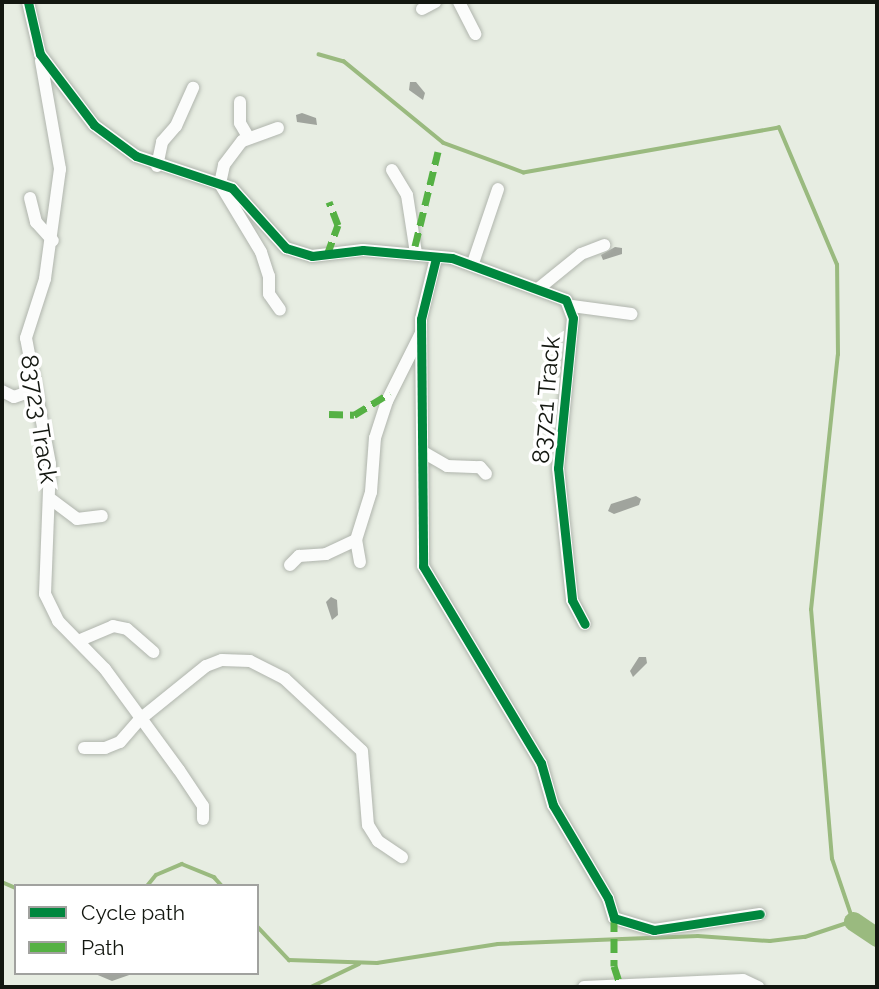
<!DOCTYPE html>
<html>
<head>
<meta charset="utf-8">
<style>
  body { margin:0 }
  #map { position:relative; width:879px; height:989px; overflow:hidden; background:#e7ede2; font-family:Raleway,sans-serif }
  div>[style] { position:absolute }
  .stream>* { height:3.5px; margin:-1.75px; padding:0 1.75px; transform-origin:1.75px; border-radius:1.75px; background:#9aba7f }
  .river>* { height:19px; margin:-9.5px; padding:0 9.5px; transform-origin:9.5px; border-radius:9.5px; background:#9aba7f }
  .building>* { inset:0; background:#a0a49d }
  .roads { filter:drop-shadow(0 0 2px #b0b5ad) drop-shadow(0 0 2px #b0b5ad) }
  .minor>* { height:12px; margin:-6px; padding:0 6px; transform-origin:6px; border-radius:6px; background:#fbfcfb }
  .quiet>* { height:7px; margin-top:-3.5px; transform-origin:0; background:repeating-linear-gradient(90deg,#55b144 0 14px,transparent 0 21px) }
  .cycleway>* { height:9px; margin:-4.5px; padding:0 4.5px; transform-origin:4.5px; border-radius:4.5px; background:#00873e }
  span { translate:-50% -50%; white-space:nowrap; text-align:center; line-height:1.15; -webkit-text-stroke:7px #fff; paint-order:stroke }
  .street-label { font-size:24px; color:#131710 }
  .frame { position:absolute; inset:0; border:4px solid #131710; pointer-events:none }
  .legend { position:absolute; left:14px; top:884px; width:245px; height:91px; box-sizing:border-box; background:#fff; border:2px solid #a1a29f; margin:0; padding:9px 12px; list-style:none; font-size:21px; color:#131710 }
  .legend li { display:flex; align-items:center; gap:14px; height:35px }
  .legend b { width:35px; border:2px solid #a1a29f }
</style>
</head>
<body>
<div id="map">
  <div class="stream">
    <div style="left:2px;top:882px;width:15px;rotate:23deg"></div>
    <div style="left:147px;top:886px;width:14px;rotate:-51deg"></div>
    <div style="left:156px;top:875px;width:28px;rotate:-23deg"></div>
    <div style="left:182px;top:864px;width:35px;rotate:22deg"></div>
    <div style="left:214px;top:877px;width:12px;rotate:48deg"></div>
    <div style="left:257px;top:926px;width:47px;rotate:46.7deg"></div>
    <div style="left:289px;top:960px;width:88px;rotate:2deg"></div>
    <div style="left:377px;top:963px;width:122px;rotate:-8.9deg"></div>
    <div style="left:498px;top:944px;width:200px;rotate:-2.3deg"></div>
    <div style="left:698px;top:936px;width:72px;rotate:4deg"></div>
    <div style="left:770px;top:941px;width:35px;rotate:-7deg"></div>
    <div style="left:805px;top:937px;width:51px;rotate:-18.4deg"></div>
    <div style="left:853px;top:921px;width:65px;rotate:-108.7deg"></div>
    <div style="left:832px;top:859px;width:250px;rotate:-94.8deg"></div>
    <div style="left:811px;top:610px;width:256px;rotate:-84deg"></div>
    <div style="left:838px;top:355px;width:90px;rotate:-90.6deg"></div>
    <div style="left:837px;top:265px;width:149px;rotate:-112.9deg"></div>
    <div style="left:779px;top:128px;width:259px;rotate:170deg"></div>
    <div style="left:524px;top:173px;width:86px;rotate:-159.7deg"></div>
    <div style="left:443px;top:143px;width:128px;rotate:-140.7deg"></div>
    <div style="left:344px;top:62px;width:26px;rotate:-164deg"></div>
    <div style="left:311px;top:987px;width:53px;rotate:-25.6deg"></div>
  </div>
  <div class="river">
    <div style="left:853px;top:921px;width:29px;rotate:34deg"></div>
  </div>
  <div class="building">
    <div style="clip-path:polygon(410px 82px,416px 82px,425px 93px,423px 100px,409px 90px)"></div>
    <div style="clip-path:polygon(302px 113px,316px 118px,317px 125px,297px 122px,296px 115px)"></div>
    <div style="clip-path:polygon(615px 247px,622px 248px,622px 254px,603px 260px,601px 255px)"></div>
    <div style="clip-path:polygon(636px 496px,641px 499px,639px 505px,614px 514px,608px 511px,611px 504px)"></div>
    <div style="clip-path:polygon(331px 597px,337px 600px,338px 615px,332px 620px,326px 602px)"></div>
    <div style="clip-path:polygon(639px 657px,646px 657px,647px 663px,633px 677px,630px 671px)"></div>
    <div style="clip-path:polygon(93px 973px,132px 973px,132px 974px,112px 981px)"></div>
  </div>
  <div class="roads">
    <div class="minor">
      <div style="left:28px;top:2px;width:53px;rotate:77deg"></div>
      <div style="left:40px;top:54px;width:89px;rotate:52.7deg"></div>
      <div style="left:94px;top:125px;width:52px;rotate:36.4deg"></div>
      <div style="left:136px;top:156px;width:101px;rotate:18.4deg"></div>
      <div style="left:232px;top:188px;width:81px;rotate:48deg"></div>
      <div style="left:286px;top:248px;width:27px;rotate:17deg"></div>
      <div style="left:312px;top:256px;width:51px;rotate:-6.7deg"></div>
      <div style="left:363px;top:250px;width:89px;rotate:5.1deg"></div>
      <div style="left:452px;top:258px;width:121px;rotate:20.2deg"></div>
      <div style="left:566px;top:300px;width:19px;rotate:69deg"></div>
      <div style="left:573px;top:318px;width:151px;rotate:95.7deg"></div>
      <div style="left:558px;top:468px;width:133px;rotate:83.9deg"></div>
      <div style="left:572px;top:600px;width:27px;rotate:62deg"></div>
      <div style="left:459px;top:2px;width:36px;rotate:63deg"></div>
      <div style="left:422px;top:9px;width:15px;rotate:-28deg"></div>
      <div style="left:41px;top:61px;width:110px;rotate:80deg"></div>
      <div style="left:60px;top:169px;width:111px;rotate:97.8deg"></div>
      <div style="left:45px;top:279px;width:62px;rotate:107.9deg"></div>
      <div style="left:26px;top:338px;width:128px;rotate:79.2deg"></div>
      <div style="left:50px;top:464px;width:130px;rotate:92.2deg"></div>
      <div style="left:45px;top:594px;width:30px;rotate:64deg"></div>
      <div style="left:58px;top:621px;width:67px;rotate:45.6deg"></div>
      <div style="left:105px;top:669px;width:125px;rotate:53.8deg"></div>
      <div style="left:179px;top:770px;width:43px;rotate:56.3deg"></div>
      <div style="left:203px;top:806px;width:13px;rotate:90deg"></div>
      <div style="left:240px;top:102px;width:21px;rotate:90deg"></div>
      <div style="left:240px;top:123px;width:16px;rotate:60deg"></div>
      <div style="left:278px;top:128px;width:38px;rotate:160deg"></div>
      <div style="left:242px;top:141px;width:30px;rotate:127deg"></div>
      <div style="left:224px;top:165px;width:19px;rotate:102deg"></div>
      <div style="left:220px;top:184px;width:79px;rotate:58.9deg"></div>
      <div style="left:261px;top:252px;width:25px;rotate:72deg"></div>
      <div style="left:269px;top:276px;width:18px;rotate:90deg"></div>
      <div style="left:269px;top:294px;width:19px;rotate:55deg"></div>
      <div style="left:157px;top:166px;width:25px;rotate:-78deg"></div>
      <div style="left:162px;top:142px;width:21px;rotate:-49deg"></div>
      <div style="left:176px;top:126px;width:42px;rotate:-65.9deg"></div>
      <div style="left:392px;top:170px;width:29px;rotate:59deg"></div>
      <div style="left:407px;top:195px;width:59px;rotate:81.2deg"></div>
      <div style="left:30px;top:198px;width:25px;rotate:76deg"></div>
      <div style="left:36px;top:222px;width:25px;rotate:48deg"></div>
      <div style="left:436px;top:258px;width:63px;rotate:103.8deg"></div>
      <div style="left:421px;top:319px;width:247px;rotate:89.5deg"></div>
      <div style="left:423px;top:566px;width:230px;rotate:59.1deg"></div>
      <div style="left:541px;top:763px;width:44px;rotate:74.1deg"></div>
      <div style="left:553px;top:805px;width:108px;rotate:59.4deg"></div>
      <div style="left:608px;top:898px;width:21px;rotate:73deg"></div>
      <div style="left:614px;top:918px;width:42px;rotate:16.7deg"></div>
      <div style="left:654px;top:930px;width:107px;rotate:-8.6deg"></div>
      <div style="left:473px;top:263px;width:78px;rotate:-71.3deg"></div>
      <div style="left:538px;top:289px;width:55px;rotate:-39.1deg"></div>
      <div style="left:581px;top:254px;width:25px;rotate:-21deg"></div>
      <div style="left:572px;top:306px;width:60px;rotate:7.7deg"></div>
      <div style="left:2px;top:391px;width:13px;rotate:27deg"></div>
      <div style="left:14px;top:397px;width:21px;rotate:-19deg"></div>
      <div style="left:423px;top:452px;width:28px;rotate:30deg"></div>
      <div style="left:447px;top:466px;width:33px;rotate:2deg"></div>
      <div style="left:480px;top:467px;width:9px;rotate:49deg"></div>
      <div style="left:52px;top:500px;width:31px;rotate:37deg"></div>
      <div style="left:77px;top:519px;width:25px;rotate:-7deg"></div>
      <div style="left:360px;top:562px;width:22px;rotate:-100deg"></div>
      <div style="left:356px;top:540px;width:50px;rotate:-72.6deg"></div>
      <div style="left:371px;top:492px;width:54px;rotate:-85.8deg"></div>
      <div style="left:375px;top:438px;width:39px;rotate:-72deg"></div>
      <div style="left:387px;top:401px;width:76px;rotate:-63.4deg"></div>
      <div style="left:290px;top:565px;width:13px;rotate:-45deg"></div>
      <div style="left:299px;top:556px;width:27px;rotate:-4deg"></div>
      <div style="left:326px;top:554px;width:33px;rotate:-25deg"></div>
      <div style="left:78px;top:641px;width:38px;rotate:-23deg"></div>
      <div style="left:113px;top:626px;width:14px;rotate:12deg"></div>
      <div style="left:127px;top:629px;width:35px;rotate:41deg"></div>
      <div style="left:84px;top:748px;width:21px"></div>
      <div style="left:105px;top:748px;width:16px;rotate:-22deg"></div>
      <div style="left:120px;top:742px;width:29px;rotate:-49deg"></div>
      <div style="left:139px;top:720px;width:86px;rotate:-38.9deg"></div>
      <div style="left:206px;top:666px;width:17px;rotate:-21deg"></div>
      <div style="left:222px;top:660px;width:28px;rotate:2deg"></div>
      <div style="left:250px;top:661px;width:39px;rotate:27deg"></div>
      <div style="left:285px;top:679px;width:105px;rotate:43.1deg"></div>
      <div style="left:362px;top:751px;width:74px;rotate:85.4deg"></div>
      <div style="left:368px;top:825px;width:19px;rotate:58deg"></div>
      <div style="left:378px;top:841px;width:29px;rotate:34deg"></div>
      <div style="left:584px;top:987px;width:159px;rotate:-2.5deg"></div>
      <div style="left:743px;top:980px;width:17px;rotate:25deg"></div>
    </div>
  </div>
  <div class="quiet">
    <div style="left:415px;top:246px;width:97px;rotate:-76.3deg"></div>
    <div style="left:327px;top:255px;width:32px;rotate:-70deg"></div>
    <div style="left:338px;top:225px;width:25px;rotate:-111deg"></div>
    <div style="left:329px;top:414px;width:25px;rotate:2deg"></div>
    <div style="left:354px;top:415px;width:42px;rotate:-31.4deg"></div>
    <div style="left:614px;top:918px;width:48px;rotate:90deg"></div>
    <div style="left:614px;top:966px;width:20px;rotate:72deg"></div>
  </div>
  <div class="cycleway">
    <div style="left:28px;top:2px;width:53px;rotate:77deg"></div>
    <div style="left:40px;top:54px;width:89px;rotate:52.7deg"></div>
    <div style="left:94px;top:125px;width:52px;rotate:36.4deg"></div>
    <div style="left:136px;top:156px;width:101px;rotate:18.4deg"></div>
    <div style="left:232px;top:188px;width:81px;rotate:48deg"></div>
    <div style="left:286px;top:248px;width:27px;rotate:17deg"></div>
    <div style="left:312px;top:256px;width:51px;rotate:-6.7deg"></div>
    <div style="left:363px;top:250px;width:89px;rotate:5.1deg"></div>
    <div style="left:452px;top:258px;width:121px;rotate:20.2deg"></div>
    <div style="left:566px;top:300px;width:19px;rotate:69deg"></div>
    <div style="left:573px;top:318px;width:151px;rotate:95.7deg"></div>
    <div style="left:558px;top:468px;width:133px;rotate:83.9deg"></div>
    <div style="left:572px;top:600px;width:27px;rotate:62deg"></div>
    <div style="left:436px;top:258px;width:63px;rotate:103.8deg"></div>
    <div style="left:421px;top:319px;width:247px;rotate:89.5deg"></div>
    <div style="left:423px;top:566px;width:230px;rotate:59.1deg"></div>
    <div style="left:541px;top:763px;width:44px;rotate:74.1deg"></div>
    <div style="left:553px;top:805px;width:108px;rotate:59.4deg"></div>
    <div style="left:608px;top:898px;width:21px;rotate:73deg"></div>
    <div style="left:614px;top:918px;width:42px;rotate:16.7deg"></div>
    <div style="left:654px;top:930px;width:107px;rotate:-8.6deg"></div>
  </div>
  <div class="street-label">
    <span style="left:546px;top:400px;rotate:-85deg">83721 Track</span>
    <span style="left:39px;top:419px;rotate:81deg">83723 Track</span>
  </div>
  <div class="frame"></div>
  <ul class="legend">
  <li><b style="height:9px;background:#00873e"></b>Cycle path</li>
  <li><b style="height:9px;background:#55b144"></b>Path</li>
  </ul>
</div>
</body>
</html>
